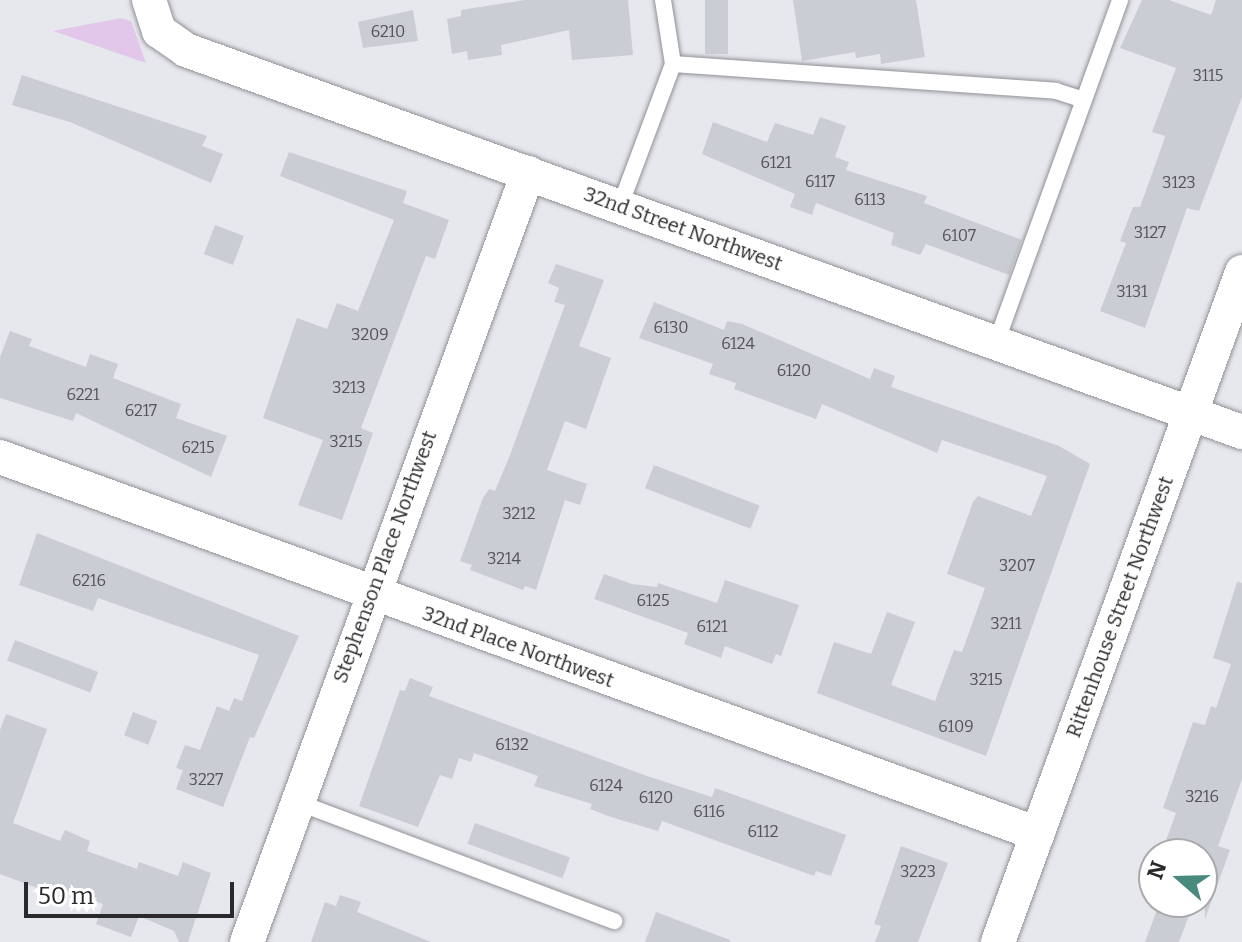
<!DOCTYPE html>
<html>
<head>
<meta charset="utf-8">
<style>
  body { margin:0 }
  #map { position:relative; width:1242px; height:942px; overflow:hidden; background:#e7e8ee; font-family:Bitter,serif }
  div>[style] { position:absolute }
  .green>* { inset:0; background:#e2c7ea }
  .building>* { inset:0; background:#cacdd3; transform-origin:0 0 }
  .roads { filter:drop-shadow(0 0 2px #909196) drop-shadow(0 0 2px #909196) }
  .service>* { height:16px; margin:-8px; padding:0 8px; transform-origin:8px; border-radius:8px; background:#fff }
  .minor>* { height:34px; margin:-17px; padding:0 17px; transform-origin:17px; border-radius:17px; background:#fff }
  span { translate:-50% -50%; white-space:nowrap; text-align:center; line-height:1.15; -webkit-text-stroke:6px #fff; paint-order:stroke }
  .number-label { font-size:16px; color:#525356 }
  .number-label span { -webkit-text-stroke-width:0 }
  .street-label { font-size:20px; color:#2a2a2c }
  .north { position:absolute; left:1138px; top:838px; width:80px; height:80px; box-sizing:border-box; background:#fff; border:2px solid #aaaaab; border-radius:50%; rotate:290deg; font-size:22px; font-weight:700; line-height:32px; text-align:center; color:#2a2a2c }
  .north::after { content:''; display:block; margin:auto; width:28px; height:36px; background:#488b7e; clip-path:polygon(50% 0,100% 100%,50% 72%,0 100%) }
  .scale { position:absolute; left:24px; top:882px; width:210px; height:36px; box-sizing:border-box; border:4px solid #2a2a2c; border-top:0; padding-left:10px; font-size:24px; line-height:28px; white-space:nowrap; color:#2a2a2c; -webkit-text-stroke:6px #fff; paint-order:stroke }
</style>
</head>
<body>
<div id="map">
  <div class="green">
    <div style="clip-path:polygon(121px 18px,131px 21px,146px 63px,53px 31px)"></div>
  </div>
  <div class="building">
    <div style="clip-path:polygon(525px 0,628px 0,633px 55px,572px 60px,569px 30px,501px 45px,502px 55px,468px 60px,467px 51px,452px 54px,447px 19px,461px 16px,461px 10px)"></div>
    <div style="left:705px;top:0;width:23px;height:54px"></div>
    <div style="clip-path:polygon(793px 0,916px 0,925px 57px,881px 64px,880px 54px,856px 58px,855px 52px,802px 61px)"></div>
    <div style="clip-path:polygon(1142px 0,1169px 0,1211px 15px,1216px 0,1242px 0,1242px 97px,1199px 211px,1187px 208px,1145px 328px,1100px 311px,1126px 243px,1120px 241px,1133px 207px,1140px 207px,1163px 143px,1165px 136px,1152px 132px,1176px 68px,1120px 48px)"></div>
    <div style="clip-path:polygon(413px 10px,418px 41px,363px 48px,358px 22px)"></div>
    <div style="clip-path:polygon(22px 75px,207px 136px,202px 146px,223px 154px,211px 183px,70px 122px,12px 105px)"></div>
    <div style="clip-path:polygon(820px 117px,846px 126px,835px 157px,849px 162px,846px 170px,927px 196px,924px 203px,1022px 240px,1009px 275px,926px 244px,920px 255px,891px 245px,894px 233px,816px 203px,812px 215px,790px 207px,795px 194px,702px 154px,713px 122px,767px 142px,775px 123px,813px 135px)"></div>
    <div style="clip-path:polygon(289px 152px,407px 191px,403px 203px,449px 220px,435px 259px,426px 256px,361px 428px,373px 433px,342px 520px,298px 505px,323px 440px,263px 418px,297px 318px,327px 329px,337px 303px,358px 311px,394px 220px,280px 176px)"></div>
    <div style="left:215px;top:225px;width:31px;height:31px;rotate:21deg"></div>
    <div style="clip-path:polygon(556px 264px,604px 280px,579px 346px,611px 358px,586px 429px,565px 421px,547px 470px,587px 484px,580px 505px,565px 500px,536px 590px,525px 586px,523px 590px,470px 570px,472px 565px,460px 561px,483px 498px,489px 489px,495px 491px,510px 455px,565px 305px,554px 302px,559px 288px,548px 283px)"></div>
    <div style="clip-path:polygon(654px 302px,724px 330px,727px 321px,742px 324px,870px 379px,874px 368px,895px 376px,891px 387px,1059px 446px,1090px 464px,986px 756px,817px 693px,834px 642px,871px 654px,887px 612px,915px 622px,891px 685px,935px 701px,954px 650px,962px 652px,985px 588px,947px 574px,973px 502px,978px 496px,1031px 516px,1047px 476px,942px 440px,937px 453px,822px 404px,816px 419px,734px 389px,736px 383px,709px 374px,713px 364px,639px 338px)"></div>
    <div style="clip-path:polygon(10px 331px,32px 339px,29px 346px,86px 367px,90px 354px,118px 364px,113px 378px,181px 404px,176px 418px,227px 436px,211px 477px,76px 413px,73px 421px,0 398px,0 357px)"></div>
    <div style="left:654px;top:465px;width:113px;height:25px;rotate:21deg"></div>
    <div style="clip-path:polygon(37px 533px,299px 636px,254px 738px,250px 737px,223px 807px,176px 789px,183px 770px,176px 768px,185px 745px,200px 750px,217px 706px,229px 711px,234px 698px,242px 701px,259px 655px,98px 598px,93px 611px,19px 585px)"></div>
    <div style="clip-path:polygon(604px 574px,632px 584px,657px 587px,658px 583px,717px 603px,725px 580px,799px 605px,781px 656px,776px 654px,772px 664px,725px 646px,721px 658px,684px 644px,688px 633px,594px 599px)"></div>
    <div style="clip-path:polygon(1237px 582px,1242px 583px,1242px 779px,1218px 846px,1230px 850px,1205px 919px,1202px 854px,1161px 854px,1176px 813px,1163px 808px,1193px 722px,1205px 725px,1211px 706px,1216px 708px,1231px 664px,1213px 658px)"></div>
    <div style="left:15px;top:640px;width:89px;height:22px;rotate:21deg"></div>
    <div style="clip-path:polygon(410px 678px,433px 687px,429px 696px,647px 776px,712px 797px,715px 788px,846px 835px,831px 876px,816px 871px,814px 876px,662px 821px,658px 831px,611px 817px,590px 809px,592px 804px,534px 786px,538px 776px,474px 753px,471px 762px,459px 758px,452px 779px,440px 775px,418px 827px,359px 806px,400px 690px,405px 691px)"></div>
    <div style="left:133px;top:712px;width:26px;height:25px;rotate:21deg"></div>
    <div style="clip-path:polygon(6px 714px,47px 729px,13px 823px,60px 841px,65px 830px,90px 841px,87px 851px,137px 869px,139px 862px,178px 876px,183px 862px,211px 873px,188px 942px,179px 942px,174px 931px,139px 916px,131px 937px,96px 924px,103px 904px,52px 885px,49px 891px,40px 889px,0 874px,0 730px)"></div>
    <div style="left:475px;top:823px;width:101px;height:22px;rotate:20deg"></div>
    <div style="clip-path:polygon(901px 846px,948px 863px,918px 942px,875px 942px,881px 926px,874px 924px)"></div>
    <div style="clip-path:polygon(340px 895px,361px 902px,357px 912px,431px 942px,311px 942px,325px 902px,336px 906px)"></div>
    <div style="clip-path:polygon(1160px 902px,1190px 913px,1179px 942px,1145px 942px)"></div>
    <div style="clip-path:polygon(656px 912px,730px 940px,730px 942px,645px 942px)"></div>
  </div>
  <div class="roads">
    <div class="service">
      <div style="left:673px;top:64px;width:384px;rotate:4deg"></div>
      <div style="left:1056px;top:91px;width:29px;rotate:18deg"></div>
      <div style="left:620px;top:206px;width:152px;rotate:-69.5deg"></div>
      <div style="left:673px;top:64px;width:65px;rotate:-98.9deg"></div>
      <div style="left:996px;top:343px;width:365px;rotate:-70.1deg"></div>
      <div style="left:297px;top:802px;width:339px;rotate:20.6deg"></div>
    </div>
    <div class="minor">
      <div style="left:149px;top:0;width:33px;rotate:72deg"></div>
      <div style="left:159px;top:31px;width:33px;rotate:35deg"></div>
      <div style="left:186px;top:50px;width:1123px;rotate:19.89deg"></div>
      <div style="left:0;top:457px;width:1104px;rotate:19.96deg"></div>
      <div style="left:247px;top:942px;width:819px;rotate:-69.93deg"></div>
      <div style="left:998px;top:942px;width:713px;rotate:-69.99deg"></div>
    </div>
  </div>
  <div class="number-label">
    <span style="left:388px;top:32px">6210</span>
    <span style="left:1208px;top:76px">3115</span>
    <span style="left:776px;top:163px">6121</span>
    <span style="left:820px;top:182px">6117</span>
    <span style="left:1179px;top:183px">3123</span>
    <span style="left:870px;top:200px">6113</span>
    <span style="left:1150px;top:233px">3127</span>
    <span style="left:959px;top:236px">6107</span>
    <span style="left:1132px;top:292px">3131</span>
    <span style="left:671px;top:328px">6130</span>
    <span style="left:370px;top:335px">3209</span>
    <span style="left:738px;top:344px">6124</span>
    <span style="left:794px;top:371px">6120</span>
    <span style="left:349px;top:388px">3213</span>
    <span style="left:83px;top:395px">6221</span>
    <span style="left:141px;top:411px">6217</span>
    <span style="left:346px;top:442px">3215</span>
    <span style="left:198px;top:448px">6215</span>
    <span style="left:519px;top:514px">3212</span>
    <span style="left:504px;top:559px">3214</span>
    <span style="left:1017px;top:566px">3207</span>
    <span style="left:89px;top:581px">6216</span>
    <span style="left:653px;top:601px">6125</span>
    <span style="left:1006px;top:624px">3211</span>
    <span style="left:712px;top:627px">6121</span>
    <span style="left:986px;top:680px">3215</span>
    <span style="left:956px;top:727px">6109</span>
    <span style="left:512px;top:745px">6132</span>
    <span style="left:206px;top:780px">3227</span>
    <span style="left:606px;top:786px">6124</span>
    <span style="left:1202px;top:797px">3216</span>
    <span style="left:656px;top:798px">6120</span>
    <span style="left:709px;top:812px">6116</span>
    <span style="left:763px;top:832px">6112</span>
    <span style="left:918px;top:872px">3223</span>
  </div>
  <div class="street-label">
    <span style="left:683px;top:229px;rotate:20deg">32nd Street Northwest</span>
    <span style="left:385px;top:557px;rotate:-70deg">Stephenson Place Northwest</span>
    <span style="left:1120px;top:607px;rotate:-70deg">Rittenhouse Street Northwest</span>
    <span style="left:518px;top:647px;rotate:20deg">32nd Place Northwest</span>
  </div>
  <div class="north">N</div>
  <div class="scale">50 m</div>
</div>
</body>
</html>
